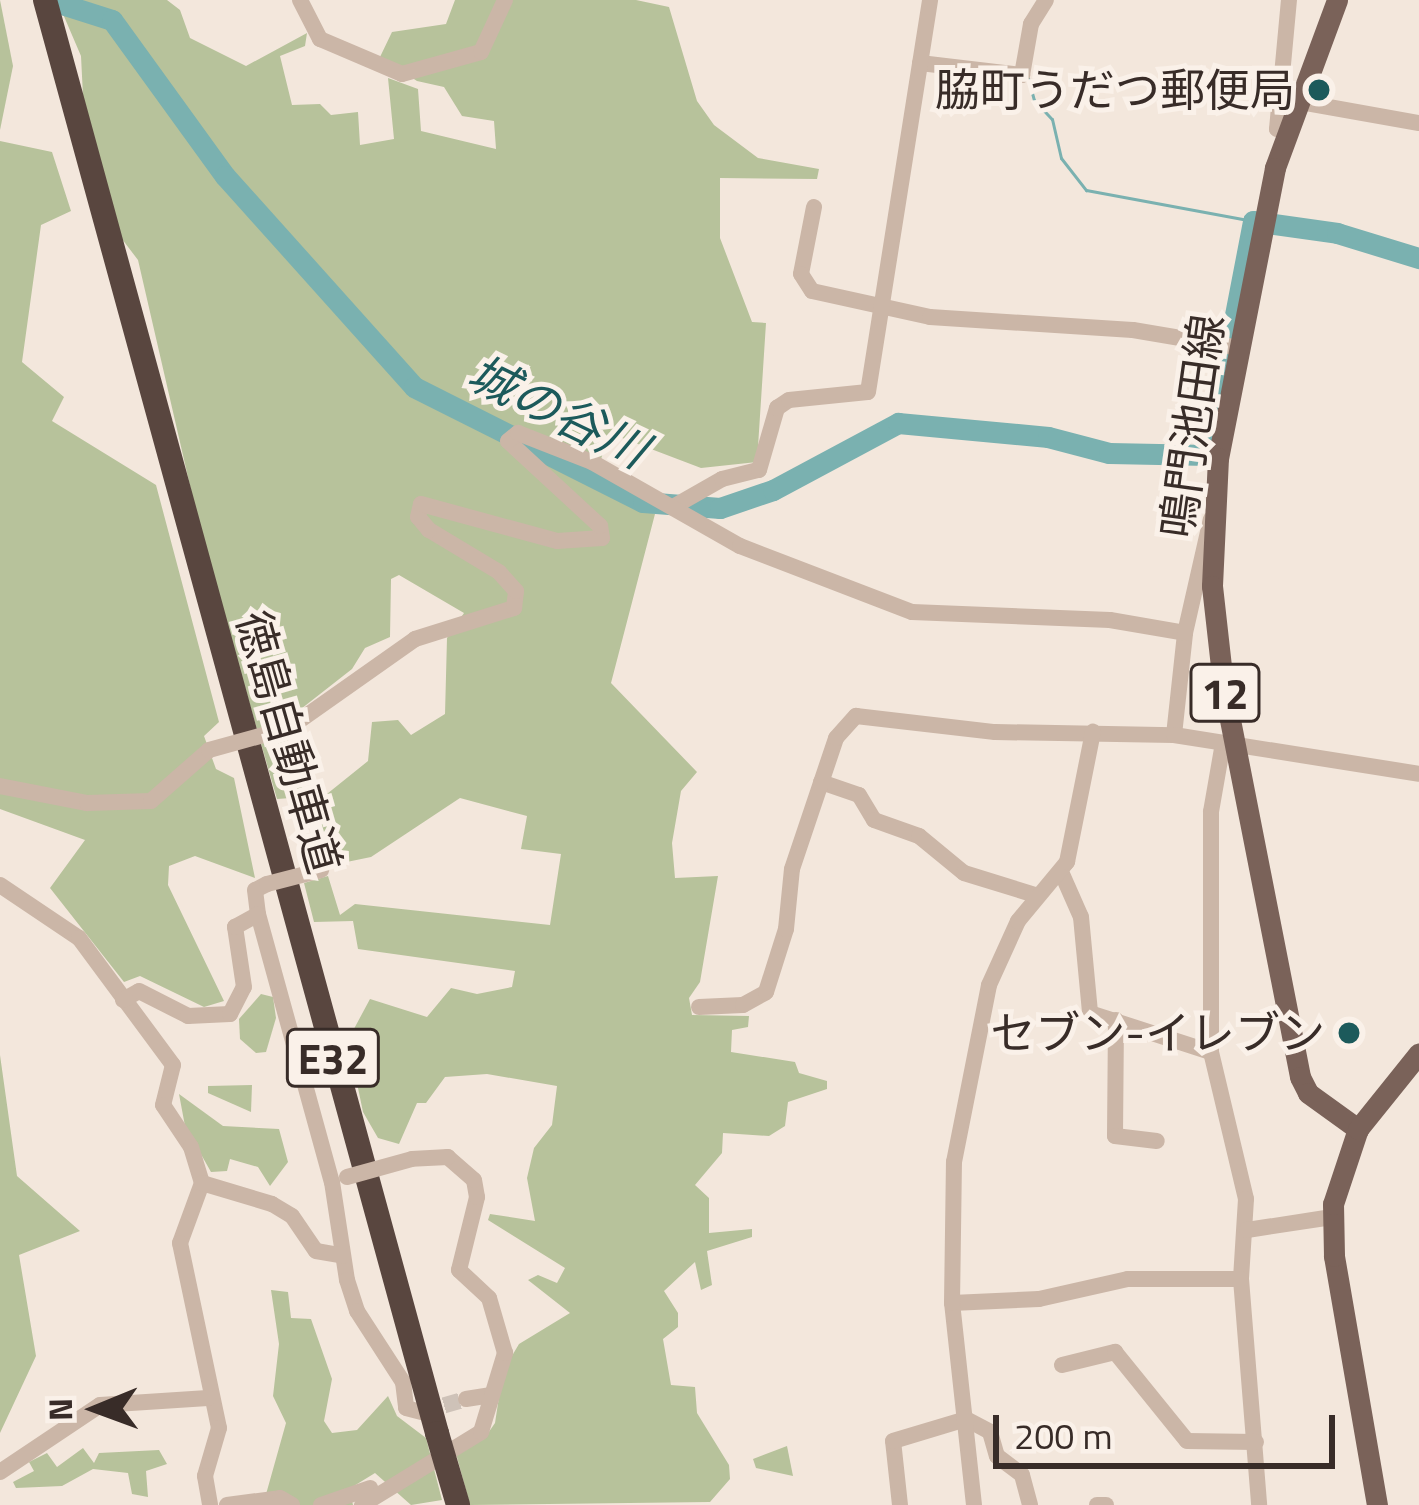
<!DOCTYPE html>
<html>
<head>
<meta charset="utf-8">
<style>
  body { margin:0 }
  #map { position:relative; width:1419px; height:1505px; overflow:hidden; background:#f3e7dc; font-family:"Titillium Web","Noto Sans JP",sans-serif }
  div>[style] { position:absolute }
  .green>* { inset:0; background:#b7c29b }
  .stream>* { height:3px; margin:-1.5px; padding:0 1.5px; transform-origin:1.5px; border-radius:1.5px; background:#7ab1b0 }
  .river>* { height:21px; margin:-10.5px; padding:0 10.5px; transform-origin:10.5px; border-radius:10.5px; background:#7ab1b0 }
  .minor-tunnel>* { height:16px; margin-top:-8px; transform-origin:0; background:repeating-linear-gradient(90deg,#cec2b8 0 16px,transparent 0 24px) }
  .minor>* { height:16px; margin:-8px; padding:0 8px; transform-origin:8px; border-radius:8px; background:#cbb6a7 }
  .major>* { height:21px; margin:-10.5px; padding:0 10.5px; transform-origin:10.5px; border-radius:10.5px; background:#7a6259 }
  .highway>* { height:24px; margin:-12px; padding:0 12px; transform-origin:12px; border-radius:12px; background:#59463f }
  .minor-bridge>* { height:16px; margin:-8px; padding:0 8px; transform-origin:8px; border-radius:8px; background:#cbb6a7 }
  .highway-bridge>* { height:24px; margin:-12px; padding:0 12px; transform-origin:12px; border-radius:12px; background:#59463f }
  .dots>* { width:33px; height:33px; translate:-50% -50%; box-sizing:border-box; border:6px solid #faf1e9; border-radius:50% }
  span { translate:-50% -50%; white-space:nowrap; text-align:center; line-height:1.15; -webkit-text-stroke:10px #faf1e9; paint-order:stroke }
  .shield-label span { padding:3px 9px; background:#faf1e9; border:3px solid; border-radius:9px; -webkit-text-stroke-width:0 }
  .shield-label { font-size:42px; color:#382c28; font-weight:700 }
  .poi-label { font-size:45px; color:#382c28 }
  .right { translate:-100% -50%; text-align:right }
  .street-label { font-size:45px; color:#382c28 }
  .water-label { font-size:48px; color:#1c5a5b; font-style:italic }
  .north { position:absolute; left:36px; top:1349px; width:120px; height:120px; -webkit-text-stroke:9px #faf1e9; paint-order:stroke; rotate:269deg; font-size:33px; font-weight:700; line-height:48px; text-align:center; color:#382c28 }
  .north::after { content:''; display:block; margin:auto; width:42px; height:54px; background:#382c28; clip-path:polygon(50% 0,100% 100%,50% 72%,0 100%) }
  .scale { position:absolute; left:993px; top:1415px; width:342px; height:54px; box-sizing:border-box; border:6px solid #382c28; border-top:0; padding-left:15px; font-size:36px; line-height:42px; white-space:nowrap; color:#382c28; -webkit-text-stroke:9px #faf1e9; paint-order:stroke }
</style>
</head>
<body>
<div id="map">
  <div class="green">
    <div style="clip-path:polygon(0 0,13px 66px,0 130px)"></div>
    <div style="clip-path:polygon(57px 0,167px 0,180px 10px,190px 38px,246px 66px,307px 33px,305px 46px,280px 56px,292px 105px,320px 104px,331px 115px,358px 112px,360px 145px,394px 139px,388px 78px,418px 89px,421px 131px,496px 149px,494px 121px,462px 116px,444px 87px,417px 81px,380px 57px,392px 32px,446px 24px,455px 0,636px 0,669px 7px,697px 101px,714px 125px,758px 158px,819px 169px,817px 179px,720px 178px,720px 238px,752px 322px,766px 323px,757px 462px,701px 468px,609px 433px,594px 482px,655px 514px,611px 683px,697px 772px,681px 791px,672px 843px,675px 878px,718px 876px,700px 982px,689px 998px,692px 1015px,749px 1016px,748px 1027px,732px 1030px,731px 1052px,795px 1062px,799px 1073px,827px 1081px,827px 1089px,788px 1102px,785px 1126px,769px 1136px,723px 1133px,722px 1153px,695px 1185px,709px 1198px,709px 1233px,752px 1229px,752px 1237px,707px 1251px,712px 1285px,701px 1290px,695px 1262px,664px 1291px,678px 1313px,678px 1327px,663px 1339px,671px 1385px,695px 1387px,697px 1413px,729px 1465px,730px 1479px,710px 1502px,470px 1505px,455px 1450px,484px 1439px,495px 1423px,503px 1371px,519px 1344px,570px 1313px,528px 1280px,538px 1275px,557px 1283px,565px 1268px,488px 1220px,490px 1214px,535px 1221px,527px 1178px,534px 1148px,552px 1125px,557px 1086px,487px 1074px,445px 1077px,426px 1103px,417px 1103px,399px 1144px,378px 1138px,363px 1112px,348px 1040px,370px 999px,427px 1017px,451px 988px,477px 994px,512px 987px,515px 971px,358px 949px,353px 921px,314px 922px,304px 883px,328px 876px,340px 915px,355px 904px,550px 925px,561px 854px,521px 849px,527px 816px,460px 798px,371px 857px,337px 864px,312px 806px,368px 761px,372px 722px,398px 720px,411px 735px,445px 714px,447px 638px,464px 613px,399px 575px,391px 579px,390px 637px,365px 648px,352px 669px,283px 723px,305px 797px,277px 799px,203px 542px,138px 260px,122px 239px,83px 96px,81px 56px)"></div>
    <div style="clip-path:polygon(0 141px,52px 152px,71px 211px,41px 225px,22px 362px,64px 397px,52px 421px,156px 485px,219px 722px,204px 736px,216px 769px,234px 778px,255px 878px,195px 856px,169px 866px,168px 885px,224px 1001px,204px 1007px,140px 976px,124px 982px,50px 888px,85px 840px,0 809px)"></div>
    <div style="clip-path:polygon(261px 994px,273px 997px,276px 1018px,266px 1052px,256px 1053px,240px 1039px,239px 1019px)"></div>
    <div style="clip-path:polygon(0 1055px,17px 1176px,80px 1231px,19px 1255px,36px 1356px,0 1433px)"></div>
    <div style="clip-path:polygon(252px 1085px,251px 1112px,208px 1093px,208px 1086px)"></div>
    <div style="clip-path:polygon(179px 1094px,223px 1126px,279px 1129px,288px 1162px,270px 1186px,258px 1167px,230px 1159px,227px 1171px,211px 1172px,185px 1126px)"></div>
    <div style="clip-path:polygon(271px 1290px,288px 1292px,291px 1318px,311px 1319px,332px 1379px,324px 1421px,332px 1433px,357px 1430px,388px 1396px,397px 1416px,426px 1438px,442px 1500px,411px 1505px,375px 1473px,349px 1489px,353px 1505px,263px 1505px,286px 1423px,273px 1396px,279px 1344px)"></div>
    <div style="clip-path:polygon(787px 1446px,793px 1476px,756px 1468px,753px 1459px)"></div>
    <div style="clip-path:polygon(83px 1448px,94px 1463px,99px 1453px,159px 1450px,167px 1464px,146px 1471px,148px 1497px,132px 1494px,128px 1473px,93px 1469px,62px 1486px,16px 1488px,13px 1482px,34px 1471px,29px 1462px,47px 1453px,57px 1467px)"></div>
  </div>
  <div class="stream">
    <div style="left:1028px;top:78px;width:23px;rotate:75deg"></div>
    <div style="left:1034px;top:100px;width:26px;rotate:47deg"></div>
    <div style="left:1052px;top:119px;width:40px;rotate:77deg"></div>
    <div style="left:1061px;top:158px;width:41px;rotate:52deg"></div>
    <div style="left:1086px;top:190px;width:170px;rotate:10.5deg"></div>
  </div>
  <div class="river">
    <div style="left:49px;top:0;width:66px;rotate:17.6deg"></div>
    <div style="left:112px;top:20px;width:193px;rotate:54.1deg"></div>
    <div style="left:225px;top:176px;width:283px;rotate:48.1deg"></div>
    <div style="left:414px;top:387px;width:256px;rotate:26.7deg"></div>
    <div style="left:643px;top:502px;width:77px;rotate:4.5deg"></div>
    <div style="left:720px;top:508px;width:56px;rotate:-18.8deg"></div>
    <div style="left:773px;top:490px;width:142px;rotate:-28.2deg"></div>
    <div style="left:898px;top:423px;width:151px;rotate:5.3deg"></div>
    <div style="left:1048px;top:437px;width:63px;rotate:14.7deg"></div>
    <div style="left:1109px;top:453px;width:99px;rotate:1.2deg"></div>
    <div style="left:1208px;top:455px;width:238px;rotate:-79.1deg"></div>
    <div style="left:1253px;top:221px;width:85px;rotate:8.1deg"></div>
    <div style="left:1337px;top:233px;width:86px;rotate:17deg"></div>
  </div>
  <div class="minor-tunnel">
    <div style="left:421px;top:1412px;width:47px;rotate:-16.1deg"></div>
  </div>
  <div class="minor">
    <div style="left:300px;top:0;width:44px;rotate:62.9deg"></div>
    <div style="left:320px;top:39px;width:89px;rotate:23.1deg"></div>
    <div style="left:402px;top:74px;width:82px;rotate:-15.6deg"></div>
    <div style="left:481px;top:52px;width:57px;rotate:-65.2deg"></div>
    <div style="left:920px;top:63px;width:103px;rotate:6.7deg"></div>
    <div style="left:1022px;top:75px;width:52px;rotate:-80deg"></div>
    <div style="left:1031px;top:24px;width:28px;rotate:-58deg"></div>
    <div style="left:1295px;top:101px;width:126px;rotate:10.1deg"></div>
    <div style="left:1286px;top:130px;width:9px;rotate:-174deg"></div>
    <div style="left:1277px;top:129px;width:130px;rotate:-84.7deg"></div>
    <div style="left:814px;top:207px;width:68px;rotate:101deg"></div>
    <div style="left:801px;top:274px;width:20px;rotate:57deg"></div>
    <div style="left:812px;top:291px;width:121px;rotate:12.4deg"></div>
    <div style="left:930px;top:317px;width:203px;rotate:3.7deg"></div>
    <div style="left:1133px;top:330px;width:108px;rotate:9.6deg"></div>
    <div style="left:673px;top:507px;width:56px;rotate:-29.7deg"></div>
    <div style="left:722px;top:479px;width:38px;rotate:-14deg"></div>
    <div style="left:759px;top:470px;width:65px;rotate:-73.8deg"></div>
    <div style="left:777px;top:408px;width:14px;rotate:-34deg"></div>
    <div style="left:789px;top:400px;width:79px;rotate:-5.8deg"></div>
    <div style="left:868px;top:392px;width:397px;rotate:-81deg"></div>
    <div style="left:289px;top:728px;width:154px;rotate:-35.2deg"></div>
    <div style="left:415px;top:639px;width:104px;rotate:-17.4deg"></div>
    <div style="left:514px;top:608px;width:17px;rotate:-83deg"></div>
    <div style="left:516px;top:591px;width:25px;rotate:-132deg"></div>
    <div style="left:499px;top:572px;width:82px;rotate:-149deg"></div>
    <div style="left:429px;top:530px;width:17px;rotate:-130deg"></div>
    <div style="left:418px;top:517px;width:13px;rotate:-77deg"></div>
    <div style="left:421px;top:504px;width:141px;rotate:15.2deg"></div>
    <div style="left:557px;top:541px;width:45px;rotate:-3.8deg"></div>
    <div style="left:602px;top:538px;width:12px;rotate:-99deg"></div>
    <div style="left:600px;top:526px;width:125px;rotate:-137.3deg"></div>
    <div style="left:508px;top:441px;width:13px;rotate:-39deg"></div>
    <div style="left:518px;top:433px;width:79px;rotate:21.4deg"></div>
    <div style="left:592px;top:462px;width:170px;rotate:29.6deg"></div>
    <div style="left:740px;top:546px;width:184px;rotate:21deg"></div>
    <div style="left:912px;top:612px;width:198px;rotate:2.3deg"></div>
    <div style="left:1110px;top:620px;width:76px;rotate:9.8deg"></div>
    <div style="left:1174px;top:735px;width:103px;rotate:-83.8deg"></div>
    <div style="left:1185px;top:633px;width:117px;rotate:-77.2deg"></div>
    <div style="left:1223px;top:743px;width:70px;rotate:99.9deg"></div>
    <div style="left:1211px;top:812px;width:240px;rotate:90deg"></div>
    <div style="left:1211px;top:1052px;width:151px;rotate:76.6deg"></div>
    <div style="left:1246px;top:1199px;width:80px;rotate:93.6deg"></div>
    <div style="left:1241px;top:1279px;width:227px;rotate:85.4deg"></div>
    <div style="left:821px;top:782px;width:40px;rotate:18.9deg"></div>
    <div style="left:859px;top:795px;width:29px;rotate:59deg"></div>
    <div style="left:874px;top:820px;width:48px;rotate:19.6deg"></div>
    <div style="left:919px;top:836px;width:58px;rotate:39.4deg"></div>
    <div style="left:964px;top:873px;width:74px;rotate:17.2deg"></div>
    <div style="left:0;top:786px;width:89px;rotate:11.1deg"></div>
    <div style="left:87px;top:803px;width:64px;rotate:-1.8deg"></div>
    <div style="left:151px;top:801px;width:77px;rotate:-41.3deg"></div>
    <div style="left:1062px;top:874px;width:47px;rotate:66.2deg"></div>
    <div style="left:1081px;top:917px;width:96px;rotate:84.6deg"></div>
    <div style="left:1090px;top:1013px;width:127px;rotate:17.9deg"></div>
    <div style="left:267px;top:884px;width:13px;rotate:153deg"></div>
    <div style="left:255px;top:890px;width:24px;rotate:83deg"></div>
    <div style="left:258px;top:914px;width:278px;rotate:74.6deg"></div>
    <div style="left:332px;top:1182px;width:99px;rotate:81.3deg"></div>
    <div style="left:347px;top:1280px;width:33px;rotate:72deg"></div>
    <div style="left:357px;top:1311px;width:85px;rotate:57.1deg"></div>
    <div style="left:403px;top:1382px;width:26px;rotate:83deg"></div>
    <div style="left:406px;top:1408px;width:16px;rotate:15deg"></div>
    <div style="left:0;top:885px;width:95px;rotate:33.9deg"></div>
    <div style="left:79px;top:938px;width:158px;rotate:53.5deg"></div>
    <div style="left:173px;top:1065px;width:41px;rotate:104deg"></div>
    <div style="left:163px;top:1105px;width:50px;rotate:56.3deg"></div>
    <div style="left:191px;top:1147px;width:38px;rotate:73deg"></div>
    <div style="left:202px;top:1183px;width:64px;rotate:110.1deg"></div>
    <div style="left:180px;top:1243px;width:189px;rotate:78.1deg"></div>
    <div style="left:219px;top:1428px;width:50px;rotate:106.3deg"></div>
    <div style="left:205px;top:1476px;width:29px;rotate:80deg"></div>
    <div style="left:123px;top:1000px;width:18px;rotate:-29deg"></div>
    <div style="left:139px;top:991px;width:55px;rotate:27deg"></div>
    <div style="left:188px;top:1016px;width:42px;rotate:-2.7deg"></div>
    <div style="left:230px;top:1014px;width:30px;rotate:-63deg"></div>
    <div style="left:244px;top:987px;width:61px;rotate:-98.5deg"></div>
    <div style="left:235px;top:927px;width:26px;rotate:-29deg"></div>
    <div style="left:699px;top:1007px;width:44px;rotate:-2.6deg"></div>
    <div style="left:743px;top:1005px;width:26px;rotate:-29deg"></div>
    <div style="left:766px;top:992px;width:66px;rotate:-72.4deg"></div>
    <div style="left:786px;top:929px;width:60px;rotate:-84.3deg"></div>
    <div style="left:792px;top:869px;width:138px;rotate:-71.4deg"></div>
    <div style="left:836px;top:738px;width:30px;rotate:-48deg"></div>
    <div style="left:856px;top:716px;width:140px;rotate:6.6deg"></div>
    <div style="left:995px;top:732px;width:179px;rotate:1deg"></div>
    <div style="left:1174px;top:735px;width:248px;rotate:9deg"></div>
    <div style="left:1116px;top:1020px;width:116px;rotate:90.5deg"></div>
    <div style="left:1115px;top:1136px;width:42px;rotate:6.8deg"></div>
    <div style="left:202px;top:1183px;width:73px;rotate:16.7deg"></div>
    <div style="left:272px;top:1204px;width:23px;rotate:31deg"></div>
    <div style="left:292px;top:1216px;width:42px;rotate:55.6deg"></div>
    <div style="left:316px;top:1251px;width:27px;rotate:10deg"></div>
    <div style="left:1247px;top:1230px;width:86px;rotate:-8.7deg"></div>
    <div style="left:952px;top:1303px;width:87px;rotate:-2.6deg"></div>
    <div style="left:1039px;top:1299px;width:91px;rotate:-12.7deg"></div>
    <div style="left:1128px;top:1279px;width:113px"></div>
    <div style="left:1062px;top:1365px;width:55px;rotate:-13.8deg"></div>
    <div style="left:1115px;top:1352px;width:114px;rotate:51deg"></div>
    <div style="left:1187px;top:1441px;width:69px;rotate:0.8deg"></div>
    <div style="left:466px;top:1399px;width:24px;rotate:-9deg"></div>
    <div style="left:0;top:1472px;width:120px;rotate:-33.8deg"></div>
    <div style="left:100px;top:1405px;width:108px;rotate:-3.7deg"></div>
    <div style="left:227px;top:1505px;width:53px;rotate:-7.5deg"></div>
    <div style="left:280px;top:1498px;width:14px;rotate:30deg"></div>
    <div style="left:321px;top:1505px;width:52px;rotate:-19.1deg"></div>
    <div style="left:362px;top:1505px;width:140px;rotate:-31.5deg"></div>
    <div style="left:481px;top:1432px;width:83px;rotate:-73.1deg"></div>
    <div style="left:505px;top:1353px;width:57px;rotate:-106.2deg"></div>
    <div style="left:489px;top:1298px;width:41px;rotate:-137deg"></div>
    <div style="left:459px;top:1270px;width:75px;rotate:-76.1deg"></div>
    <div style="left:477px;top:1197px;width:17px;rotate:-100deg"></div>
    <div style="left:474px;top:1180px;width:35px;rotate:-139deg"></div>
    <div style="left:448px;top:1157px;width:36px;rotate:177deg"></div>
    <div style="left:900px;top:1505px;width:64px;rotate:-96.2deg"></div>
    <div style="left:893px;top:1441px;width:76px;rotate:-16.8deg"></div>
    <div style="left:966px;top:1419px;width:27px;rotate:28deg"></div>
    <div style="left:990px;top:1432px;width:25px;rotate:74deg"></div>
    <div style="left:997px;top:1456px;width:31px;rotate:37deg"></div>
    <div style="left:1022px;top:1475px;width:31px;rotate:75deg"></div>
    <div style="left:974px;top:1505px;width:203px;rotate:-96.2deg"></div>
    <div style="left:952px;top:1303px;width:141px;rotate:-89.2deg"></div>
    <div style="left:954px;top:1162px;width:180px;rotate:-78.8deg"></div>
    <div style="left:989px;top:985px;width:70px;rotate:-65.6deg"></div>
    <div style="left:1018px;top:921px;width:77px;rotate:-50.3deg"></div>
    <div style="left:1067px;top:862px;width:133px;rotate:-78.7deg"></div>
    <div style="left:1097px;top:1505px;width:9px"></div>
  </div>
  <div class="major">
    <div style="left:1337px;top:0;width:179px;rotate:110.3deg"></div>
    <div style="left:1275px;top:168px;width:296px;rotate:101.1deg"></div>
    <div style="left:1218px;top:458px;width:128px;rotate:92.7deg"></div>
    <div style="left:1212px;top:586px;width:99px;rotate:83.6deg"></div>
    <div style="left:1223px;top:684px;width:400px;rotate:78.9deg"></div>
    <div style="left:1300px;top:1077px;width:18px;rotate:63deg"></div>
    <div style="left:1308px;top:1093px;width:62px;rotate:35.8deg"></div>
    <div style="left:1377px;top:1505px;width:253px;rotate:-99.8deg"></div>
    <div style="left:1334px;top:1256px;width:52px;rotate:-91.1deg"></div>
    <div style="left:1333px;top:1204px;width:79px;rotate:-71.6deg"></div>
    <div style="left:1358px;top:1129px;width:97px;rotate:-51.2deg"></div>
  </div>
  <div class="highway">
    <div style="left:45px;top:0;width:1486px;rotate:74.7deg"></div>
  </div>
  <div class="minor-bridge">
    <div style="left:209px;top:750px;width:83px;rotate:-15.4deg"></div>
    <div style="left:267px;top:884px;width:56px;rotate:-14.5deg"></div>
    <div style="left:347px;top:1177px;width:67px;rotate:-15.5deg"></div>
  </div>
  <div class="highway-bridge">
    <div style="left:437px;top:1433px;width:75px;rotate:73.7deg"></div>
  </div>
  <div class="dots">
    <div style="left:1319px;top:90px;background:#1c5a5b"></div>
    <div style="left:1349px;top:1033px;background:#1c5a5b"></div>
  </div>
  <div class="shield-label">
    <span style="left:1225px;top:693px">12</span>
    <span style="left:333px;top:1058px">E32</span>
  </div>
  <div class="poi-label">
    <span class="right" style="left:1295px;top:90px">脇町うだつ郵便局</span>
    <span class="right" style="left:1325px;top:1033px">セブン-イレブン</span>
  </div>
  <div class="street-label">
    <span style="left:1192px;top:426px;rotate:-82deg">鳴門池田線</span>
    <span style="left:289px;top:742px;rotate:74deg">徳島自動車道</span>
  </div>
  <div class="water-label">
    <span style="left:558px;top:411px;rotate:26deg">城の谷川</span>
  </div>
  <div class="north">N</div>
  <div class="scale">200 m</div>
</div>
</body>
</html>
